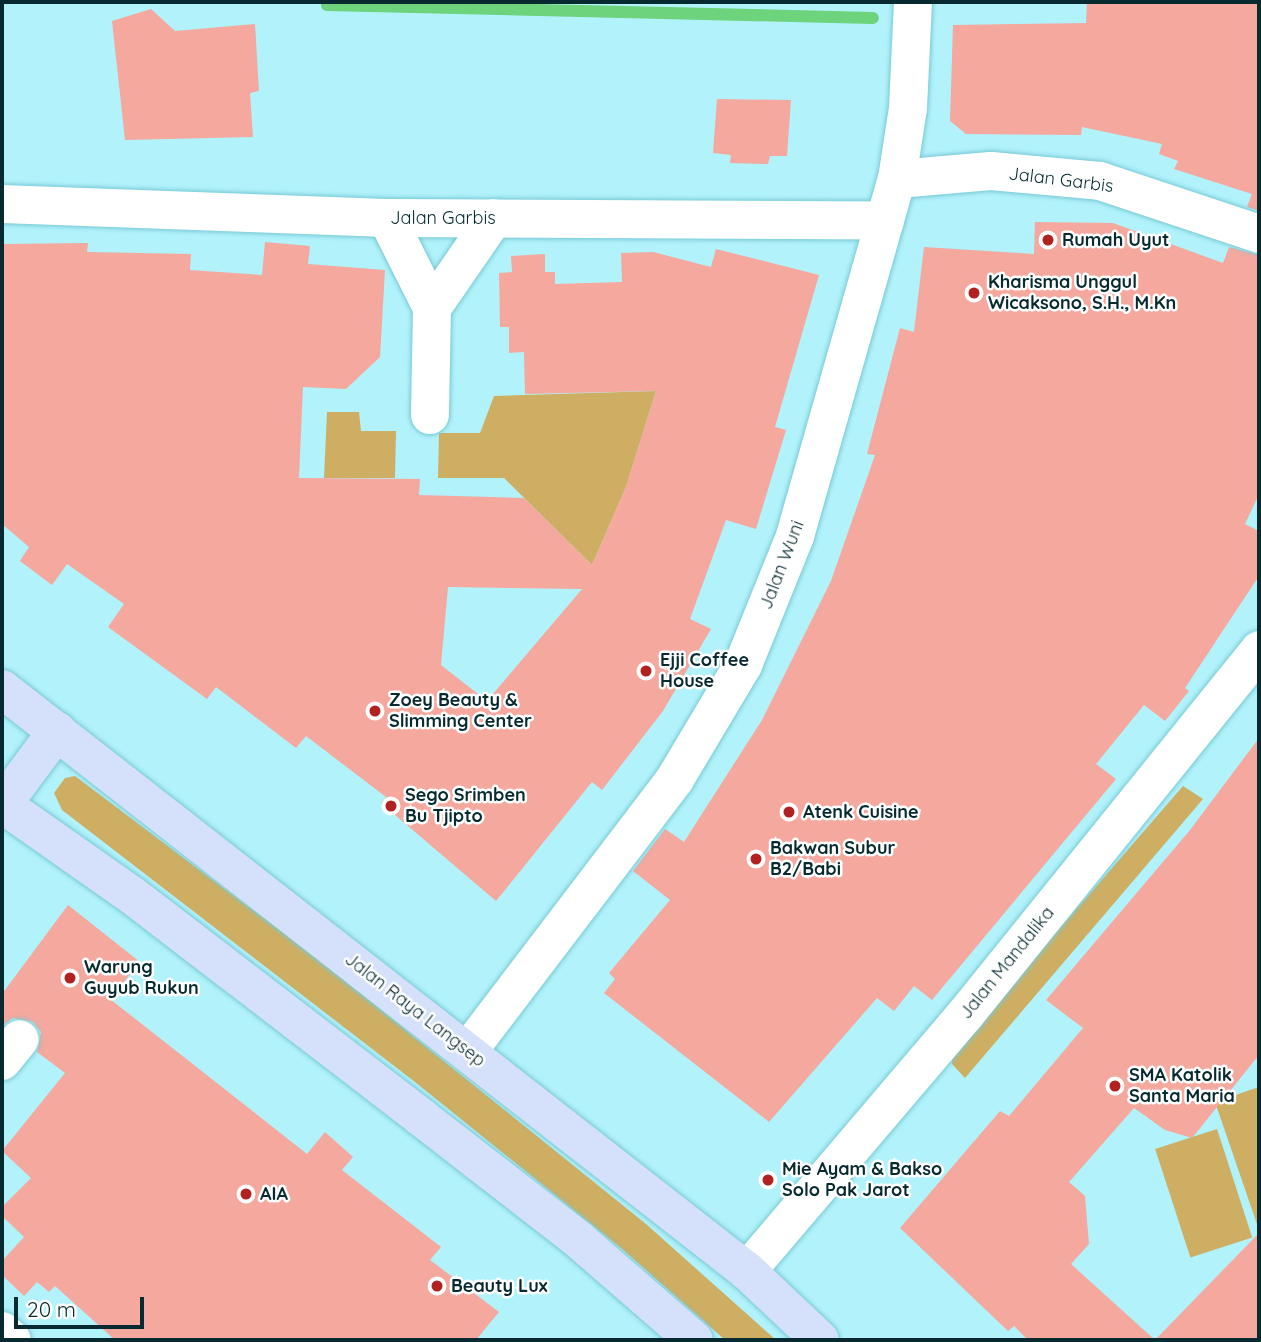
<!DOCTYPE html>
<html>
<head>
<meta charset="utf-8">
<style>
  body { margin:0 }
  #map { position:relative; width:1261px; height:1342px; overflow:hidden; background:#b2f2fb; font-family:Quicksand,sans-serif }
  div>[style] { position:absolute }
  .green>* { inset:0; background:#ceae62; transform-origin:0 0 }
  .stream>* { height:12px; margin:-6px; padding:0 6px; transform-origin:6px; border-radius:6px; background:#6dd37d }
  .building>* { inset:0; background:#f4a89e }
  .roads { filter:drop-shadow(0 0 2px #78cad5) drop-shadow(0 0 2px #78cad5) }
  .street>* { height:38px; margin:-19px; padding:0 19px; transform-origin:19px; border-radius:19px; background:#fff }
  .primary>* { height:38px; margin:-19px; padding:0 19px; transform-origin:19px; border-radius:19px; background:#d5e0fa }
  .dots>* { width:19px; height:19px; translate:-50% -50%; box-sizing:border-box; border:4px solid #fff; border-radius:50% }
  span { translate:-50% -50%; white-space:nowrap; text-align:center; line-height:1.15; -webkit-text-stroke:5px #fff; paint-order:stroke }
  .street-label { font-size:18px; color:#062a2f }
  .poi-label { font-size:18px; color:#062a2f; font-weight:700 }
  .left { translate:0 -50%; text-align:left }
  .frame { position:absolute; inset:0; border:4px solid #062a2f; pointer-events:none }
  .scale { position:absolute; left:14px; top:1297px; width:130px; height:32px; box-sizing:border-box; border:4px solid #062a2f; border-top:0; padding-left:9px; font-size:21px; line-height:24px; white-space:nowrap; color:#062a2f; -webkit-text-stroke:5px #fff; paint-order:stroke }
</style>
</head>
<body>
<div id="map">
  <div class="green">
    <div style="clip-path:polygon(656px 391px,626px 487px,592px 565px,504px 478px,438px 478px,439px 433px,480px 433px,494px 396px)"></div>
    <div style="clip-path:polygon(327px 412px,359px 412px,361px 431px,396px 431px,395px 478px,324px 478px)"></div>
    <div style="clip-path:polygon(75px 776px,315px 957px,646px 1224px,776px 1340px,725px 1340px,622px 1249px,415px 1082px,62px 810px,54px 793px,65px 778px)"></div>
    <div style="clip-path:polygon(1183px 786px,1203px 799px,965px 1078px,952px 1064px,952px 1053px)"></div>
    <div style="clip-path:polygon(1259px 1087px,1259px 1230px,1215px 1102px)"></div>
    <div style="left:1217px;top:1129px;width:114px;height:65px;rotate:72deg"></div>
  </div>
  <div class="stream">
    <div style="left:327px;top:5px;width:546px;rotate:1.36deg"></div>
  </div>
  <div class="building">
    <div style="clip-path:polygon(1087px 2px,1259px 2px,1259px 211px,1247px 207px,1252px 194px,1174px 169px,1178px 161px,1159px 154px,1162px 144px,1082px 127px,1081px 135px,966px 134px,950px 121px,953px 25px,1086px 23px)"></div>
    <div style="clip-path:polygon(151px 9px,175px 31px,255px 24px,259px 91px,250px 93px,253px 137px,125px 140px,112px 21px)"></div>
    <div style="clip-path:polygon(717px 99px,791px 100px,787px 156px,770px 156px,768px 164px,730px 163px,731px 155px,713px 153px)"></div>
    <div style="clip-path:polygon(1035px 222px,1113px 223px,1223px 263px,1229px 247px,1259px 255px,1259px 494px,1245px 524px,1259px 531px,1259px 576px,1185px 688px,1189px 691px,1165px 721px,1144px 705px,1096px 764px,1116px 779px,932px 1000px,914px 986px,894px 1011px,877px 998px,769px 1122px,604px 993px,615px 979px,609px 973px,670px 900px,633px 871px,665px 829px,684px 842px,762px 720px,831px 581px,875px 455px,867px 454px,900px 328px,914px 332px,924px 247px,1034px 254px)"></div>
    <div style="clip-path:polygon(evenodd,265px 242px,310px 246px,308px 264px,385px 270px,380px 357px,346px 389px,303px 387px,299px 478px,420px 479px,419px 495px,524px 498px,592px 565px,626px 487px,656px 391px,525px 394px,524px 352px,509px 353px,509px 327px,500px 327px,499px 273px,512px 272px,511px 256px,545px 254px,545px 272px,555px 272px,555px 284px,622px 282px,621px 253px,653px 252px,711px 267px,716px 249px,819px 275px,775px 427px,786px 430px,756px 529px,726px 520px,690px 619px,711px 629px,663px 711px,602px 790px,592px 782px,496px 901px,381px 803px,386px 797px,306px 736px,296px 748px,216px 687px,207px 699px,108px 627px,124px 604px,67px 564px,52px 585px,20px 561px,29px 547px,2px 524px,2px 244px,88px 243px,87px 252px,191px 254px,190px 270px,262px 275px,265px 242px,448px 587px,582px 589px,487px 701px,441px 665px,448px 587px)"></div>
    <div style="clip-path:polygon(1259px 738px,1259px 1055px,1192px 1138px,1165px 1130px,1134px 1108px,1069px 1182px,1085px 1196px,1089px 1244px,1071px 1264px,1155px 1340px,1028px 1340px,1014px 1326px,1008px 1331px,900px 1228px,1000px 1111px,1009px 1116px,1083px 1028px,1046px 1000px,1190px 830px)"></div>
    <div style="clip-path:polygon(68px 905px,140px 962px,110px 999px,307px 1154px,325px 1132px,353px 1157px,342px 1170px,441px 1247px,430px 1260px,499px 1312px,476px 1340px,115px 1340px,55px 1286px,49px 1292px,37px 1282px,24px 1296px,2px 1275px,2px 1261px,24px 1237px,2px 1216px,2px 1207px,31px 1178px,2px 1151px,65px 1073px,37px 1052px,41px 1032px,33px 1022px,13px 1018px,2px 1026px,2px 994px)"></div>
    <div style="clip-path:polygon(1259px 1233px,1259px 1340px,1155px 1340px)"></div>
  </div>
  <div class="roads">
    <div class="street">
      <div style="left:897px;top:179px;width:94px;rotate:-4.9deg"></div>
      <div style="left:991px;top:171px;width:109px;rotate:5.2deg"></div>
      <div style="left:1100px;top:181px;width:168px;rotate:18.4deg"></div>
      <div style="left:2px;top:204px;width:385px;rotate:2.1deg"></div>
      <div style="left:387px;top:218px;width:498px;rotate:0.3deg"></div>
      <div style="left:387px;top:218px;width:101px;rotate:63.4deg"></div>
      <div style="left:432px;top:308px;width:107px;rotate:91.1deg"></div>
      <div style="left:432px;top:308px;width:109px;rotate:-55.4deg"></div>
      <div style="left:468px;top:1051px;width:342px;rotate:-52.7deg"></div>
      <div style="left:675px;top:779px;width:133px;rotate:-59.2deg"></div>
      <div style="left:743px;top:665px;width:139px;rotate:-68deg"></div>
      <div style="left:795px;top:536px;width:371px;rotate:-74.1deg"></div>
      <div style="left:897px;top:179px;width:72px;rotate:-81.2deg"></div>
      <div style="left:908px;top:108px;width:106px;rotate:-87.3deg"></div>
      <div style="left:2px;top:1061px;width:28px;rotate:-51deg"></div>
      <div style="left:747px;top:1271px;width:336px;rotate:-49.6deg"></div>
      <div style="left:965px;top:1015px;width:469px;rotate:-51.1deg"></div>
      <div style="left:2px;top:1331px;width:13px;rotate:42deg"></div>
    </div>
    <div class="primary">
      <div style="left:2px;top:689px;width:945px;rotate:38deg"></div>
      <div style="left:747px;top:1271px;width:100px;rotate:43.4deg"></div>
      <div style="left:2px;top:804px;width:160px;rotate:35.1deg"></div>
      <div style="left:133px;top:896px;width:364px;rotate:37.5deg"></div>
      <div style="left:422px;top:1118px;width:199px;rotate:37.8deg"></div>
      <div style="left:579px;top:1240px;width:152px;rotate:41deg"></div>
      <div style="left:3px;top:804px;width:91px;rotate:-53.5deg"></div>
    </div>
  </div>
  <div class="dots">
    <div style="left:1048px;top:240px;background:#b1211f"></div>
    <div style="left:974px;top:293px;background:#b1211f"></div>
    <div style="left:646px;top:671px;background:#b1211f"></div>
    <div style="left:375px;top:711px;background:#b1211f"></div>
    <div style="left:391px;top:806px;background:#b1211f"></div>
    <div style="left:789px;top:812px;background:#b1211f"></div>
    <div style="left:756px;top:859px;background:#b1211f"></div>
    <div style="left:70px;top:978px;background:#b1211f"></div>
    <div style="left:1115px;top:1086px;background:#b1211f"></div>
    <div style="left:768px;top:1180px;background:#b1211f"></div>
    <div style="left:246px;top:1194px;background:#b1211f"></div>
    <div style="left:437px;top:1286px;background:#b1211f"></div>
  </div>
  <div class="street-label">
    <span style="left:1061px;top:180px;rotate:7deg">Jalan Garbis</span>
    <span style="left:443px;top:218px">Jalan Garbis</span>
    <span style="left:782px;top:565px;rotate:-69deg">Jalan Wuni</span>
    <span style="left:1007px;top:963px;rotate:-51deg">Jalan Mandalika</span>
    <span style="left:415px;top:1010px;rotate:38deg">Jalan Raya Langsep</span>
  </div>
  <div class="poi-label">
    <span class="left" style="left:1062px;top:240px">Rumah Uyut</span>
    <span class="left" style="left:988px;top:293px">Kharisma Unggul<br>Wicaksono, S.H., M.Kn</span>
    <span class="left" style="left:660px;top:671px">Ejji Coffee<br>House</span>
    <span class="left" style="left:389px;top:711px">Zoey Beauty &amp;<br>Slimming Center</span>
    <span class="left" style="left:405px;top:806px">Sego Srimben<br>Bu Tjipto</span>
    <span class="left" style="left:803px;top:812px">Atenk Cuisine</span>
    <span class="left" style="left:770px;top:859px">Bakwan Subur<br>B2/Babi</span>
    <span class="left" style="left:84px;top:978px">Warung<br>Guyub Rukun</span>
    <span class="left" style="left:1129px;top:1086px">SMA Katolik<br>Santa Maria</span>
    <span class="left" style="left:782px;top:1180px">Mie Ayam &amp; Bakso<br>Solo Pak Jarot</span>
    <span class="left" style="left:260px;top:1194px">AIA</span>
    <span class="left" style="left:451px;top:1286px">Beauty Lux</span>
  </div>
  <div class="frame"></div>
  <div class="scale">20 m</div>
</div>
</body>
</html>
